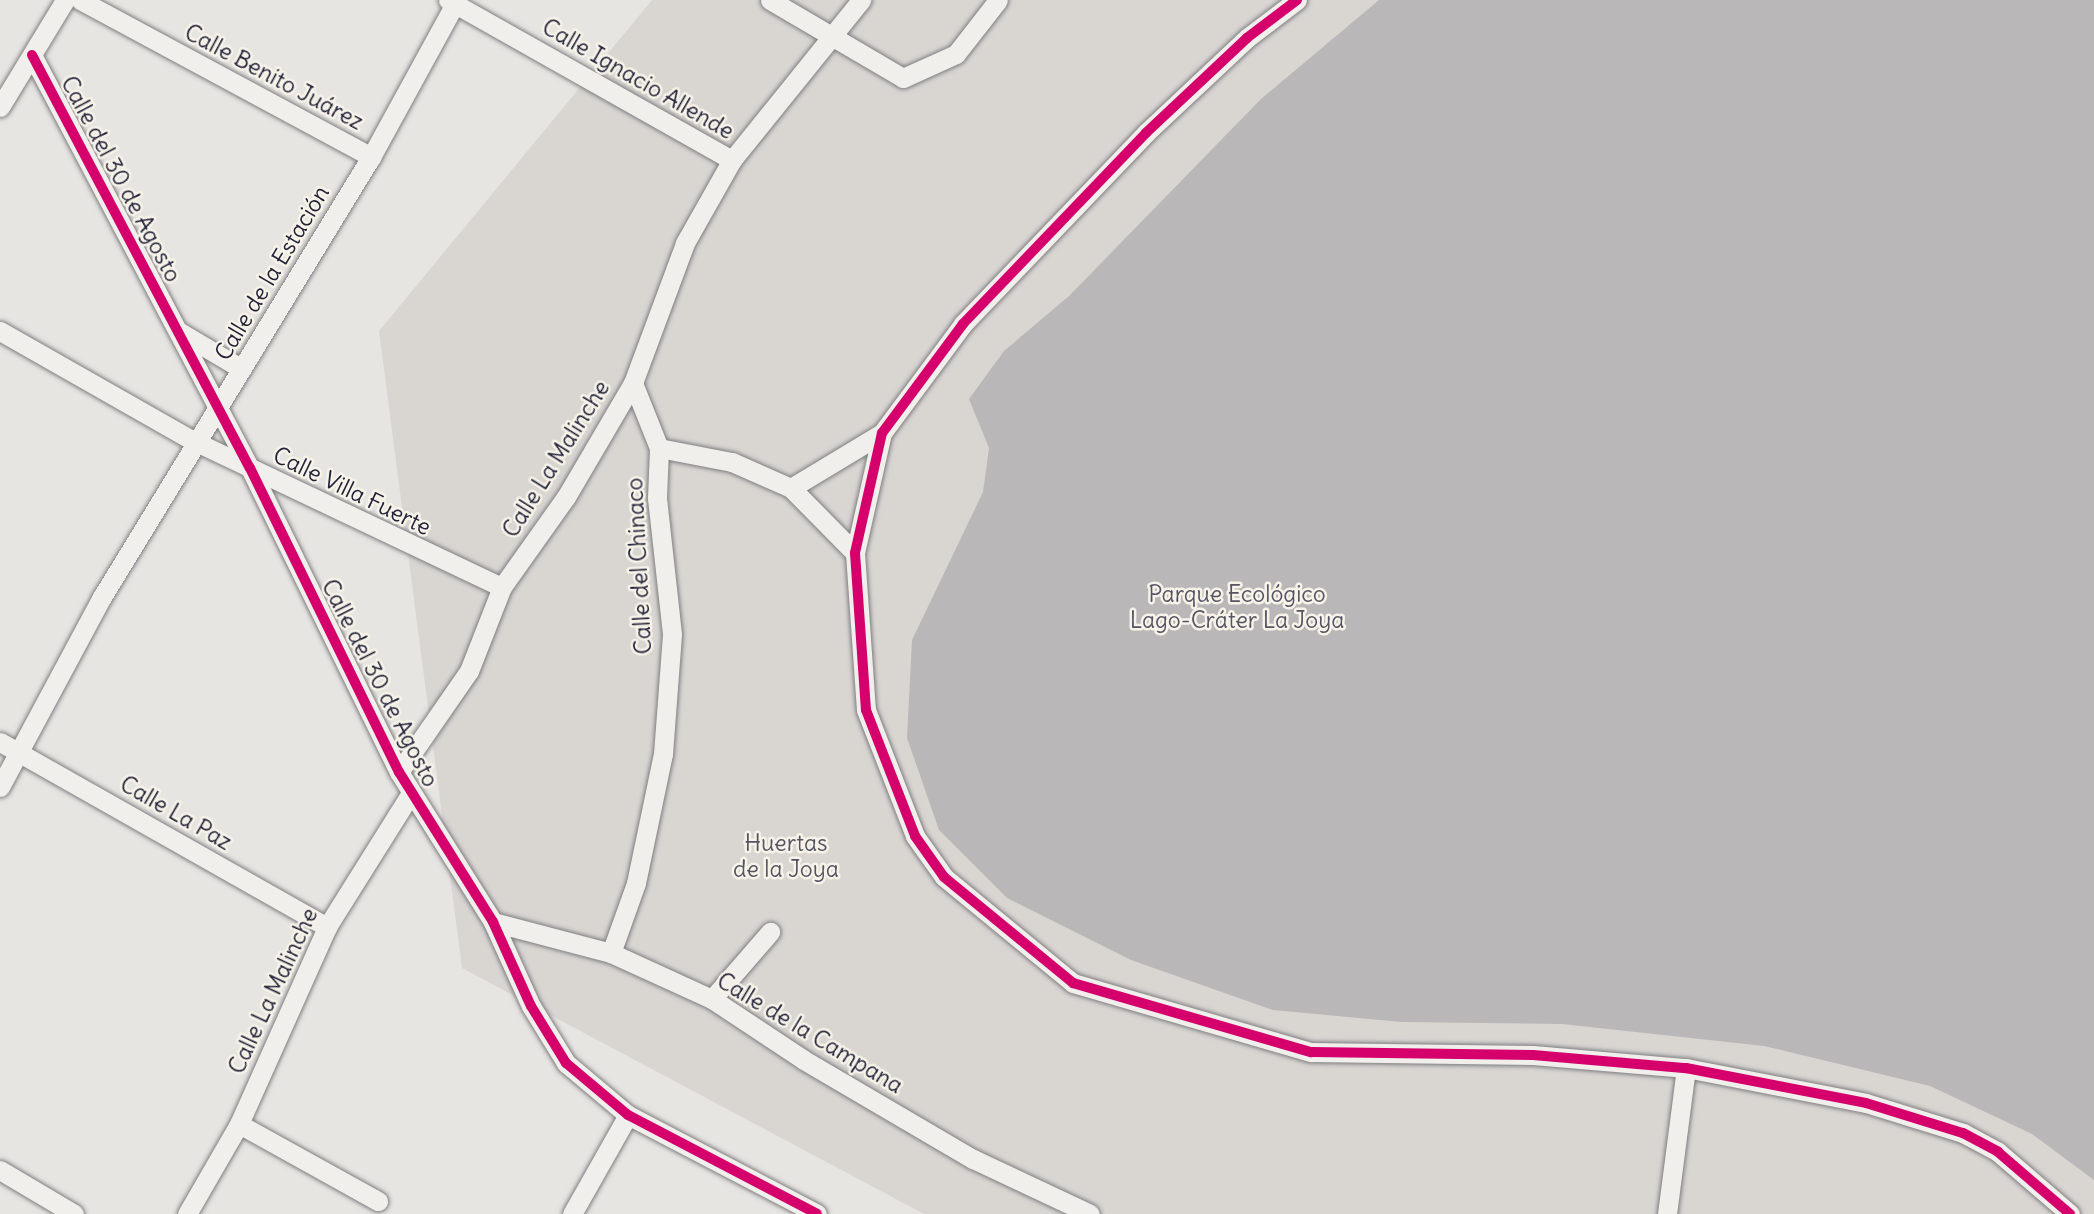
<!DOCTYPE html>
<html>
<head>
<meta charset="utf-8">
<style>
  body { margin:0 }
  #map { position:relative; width:2094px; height:1214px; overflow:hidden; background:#e7e5e1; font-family:Delius,sans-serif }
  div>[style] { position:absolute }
  .green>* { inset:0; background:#d9d6d2 }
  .water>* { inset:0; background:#bab7b8 }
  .roads { filter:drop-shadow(0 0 2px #7f7e81) drop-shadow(0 0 2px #7f7e81) }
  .minor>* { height:19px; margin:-9.5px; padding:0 9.5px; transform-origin:9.5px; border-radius:9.5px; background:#f0efeb }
  .cycleway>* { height:10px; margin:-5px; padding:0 5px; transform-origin:5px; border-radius:5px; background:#d6006c }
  span { translate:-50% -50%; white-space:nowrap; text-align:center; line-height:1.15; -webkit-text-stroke:5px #f7f3e8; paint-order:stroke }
  .street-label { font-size:23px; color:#22223b }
  .park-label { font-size:23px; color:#555465 }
</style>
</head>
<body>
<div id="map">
  <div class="green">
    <div style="clip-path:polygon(652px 0,2094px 0,2094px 1214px,924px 1214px,462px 968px,379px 331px)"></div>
  </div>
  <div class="water">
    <div style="clip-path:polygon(1379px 0,2094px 0,2094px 1180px,2032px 1134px,1930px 1086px,1764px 1046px,1562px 1024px,1401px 1022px,1273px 1010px,1131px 960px,1007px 898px,939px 830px,907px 738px,912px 640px,983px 492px,989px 448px,969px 399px,1004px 351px,1069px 296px,1261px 99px)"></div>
  </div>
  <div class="roads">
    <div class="minor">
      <div style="left:80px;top:0;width:331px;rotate:28.3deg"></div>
      <div style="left:448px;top:0;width:326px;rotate:29.4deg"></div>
      <div style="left:770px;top:0;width:154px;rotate:30.4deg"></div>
      <div style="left:903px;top:78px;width:58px;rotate:-24.4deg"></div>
      <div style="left:956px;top:54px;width:68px;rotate:-52.1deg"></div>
      <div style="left:1297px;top:0;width:63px;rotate:142.8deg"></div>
      <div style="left:1247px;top:38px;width:139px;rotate:136.8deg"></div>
      <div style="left:1146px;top:133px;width:265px;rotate:133.8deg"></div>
      <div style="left:963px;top:324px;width:136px;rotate:126.6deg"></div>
      <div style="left:882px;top:433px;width:123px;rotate:102.7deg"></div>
      <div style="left:855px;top:553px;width:157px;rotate:86deg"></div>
      <div style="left:866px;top:710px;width:135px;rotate:68.7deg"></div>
      <div style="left:915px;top:836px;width:50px;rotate:54.7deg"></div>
      <div style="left:944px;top:877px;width:167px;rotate:39.4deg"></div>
      <div style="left:1073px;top:983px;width:248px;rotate:16.2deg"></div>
      <div style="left:1311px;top:1052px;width:222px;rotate:0.8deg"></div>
      <div style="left:1533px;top:1055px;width:154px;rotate:4.9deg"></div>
      <div style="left:1686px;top:1068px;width:183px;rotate:11deg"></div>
      <div style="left:1866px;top:1103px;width:102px;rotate:17.2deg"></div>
      <div style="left:1963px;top:1133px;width:40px;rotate:28deg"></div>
      <div style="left:1998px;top:1152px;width:95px;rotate:40.7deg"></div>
      <div style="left:32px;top:55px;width:467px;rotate:62.2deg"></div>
      <div style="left:250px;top:468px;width:339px;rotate:63.9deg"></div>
      <div style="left:399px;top:772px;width:177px;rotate:57.9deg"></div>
      <div style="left:493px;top:922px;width:92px;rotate:65.7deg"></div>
      <div style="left:531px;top:1006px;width:67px;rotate:58.4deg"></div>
      <div style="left:566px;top:1063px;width:81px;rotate:40deg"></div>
      <div style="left:628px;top:1115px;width:213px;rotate:27.6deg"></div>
      <div style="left:0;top:107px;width:125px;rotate:-58.7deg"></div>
      <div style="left:0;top:331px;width:223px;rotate:29.6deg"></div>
      <div style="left:194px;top:441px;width:341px;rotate:25.4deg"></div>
      <div style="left:178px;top:331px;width:74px;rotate:30.7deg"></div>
      <div style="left:659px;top:448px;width:74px;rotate:10.9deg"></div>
      <div style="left:732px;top:462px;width:64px;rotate:23.8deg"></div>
      <div style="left:791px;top:488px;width:91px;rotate:45.4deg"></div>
      <div style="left:791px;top:488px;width:106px;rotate:-31.1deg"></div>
      <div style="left:0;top:742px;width:376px;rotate:29.5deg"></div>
      <div style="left:399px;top:772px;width:123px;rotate:-55.3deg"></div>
      <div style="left:469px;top:671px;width:90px;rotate:-68.6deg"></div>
      <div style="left:502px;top:587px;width:110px;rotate:-54.6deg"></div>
      <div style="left:566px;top:497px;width:132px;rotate:-59.6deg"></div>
      <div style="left:633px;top:383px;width:149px;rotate:-69.6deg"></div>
      <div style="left:685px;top:243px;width:95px;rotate:-60.5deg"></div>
      <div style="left:732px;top:160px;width:206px;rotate:-51.1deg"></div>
      <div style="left:0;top:787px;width:216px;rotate:-61.8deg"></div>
      <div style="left:102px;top:597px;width:516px;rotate:-58.56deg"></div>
      <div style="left:371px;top:157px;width:179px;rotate:-61.3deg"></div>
      <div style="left:493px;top:922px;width:122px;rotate:14.7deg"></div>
      <div style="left:611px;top:953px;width:111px;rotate:24.5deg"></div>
      <div style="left:712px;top:999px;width:110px;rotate:33.5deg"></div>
      <div style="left:804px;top:1060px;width:196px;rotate:30.4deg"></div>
      <div style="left:973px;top:1159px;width:129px;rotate:25.2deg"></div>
      <div style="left:611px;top:953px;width:74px;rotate:-70.3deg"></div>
      <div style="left:636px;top:883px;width:132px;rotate:-78.2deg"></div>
      <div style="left:663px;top:754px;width:120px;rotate:-85.7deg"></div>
      <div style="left:672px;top:634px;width:137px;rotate:-96.3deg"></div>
      <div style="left:657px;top:498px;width:50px;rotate:-87.7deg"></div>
      <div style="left:659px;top:448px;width:70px;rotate:-111.8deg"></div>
      <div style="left:712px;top:999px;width:89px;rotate:-49.1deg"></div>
      <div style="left:239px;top:1124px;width:159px;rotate:29deg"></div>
      <div style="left:0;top:1170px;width:86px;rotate:30.7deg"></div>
      <div style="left:187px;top:1214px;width:104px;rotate:-60deg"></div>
      <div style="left:239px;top:1124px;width:216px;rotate:-65.9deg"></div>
      <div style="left:327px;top:927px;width:158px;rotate:-57.9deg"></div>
      <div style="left:572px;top:1214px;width:114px;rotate:-60.5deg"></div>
      <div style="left:1667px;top:1214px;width:147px;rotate:-82.6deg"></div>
    </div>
  </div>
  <div class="cycleway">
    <div style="left:1297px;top:0;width:63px;rotate:142.8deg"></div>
    <div style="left:1247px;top:38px;width:139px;rotate:136.8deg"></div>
    <div style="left:1146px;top:133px;width:265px;rotate:133.8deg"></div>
    <div style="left:963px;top:324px;width:136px;rotate:126.6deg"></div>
    <div style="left:882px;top:433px;width:123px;rotate:102.7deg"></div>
    <div style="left:855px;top:553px;width:157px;rotate:86deg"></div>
    <div style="left:866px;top:710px;width:135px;rotate:68.7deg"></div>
    <div style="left:915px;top:836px;width:50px;rotate:54.7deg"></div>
    <div style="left:944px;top:877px;width:167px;rotate:39.4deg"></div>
    <div style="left:1073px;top:983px;width:248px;rotate:16.2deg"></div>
    <div style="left:1311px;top:1052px;width:222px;rotate:0.8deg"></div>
    <div style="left:1533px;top:1055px;width:154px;rotate:4.9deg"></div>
    <div style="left:1686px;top:1068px;width:183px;rotate:11deg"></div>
    <div style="left:1866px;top:1103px;width:102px;rotate:17.2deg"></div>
    <div style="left:1963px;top:1133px;width:40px;rotate:28deg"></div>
    <div style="left:1998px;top:1152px;width:95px;rotate:40.7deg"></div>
    <div style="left:32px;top:55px;width:467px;rotate:62.2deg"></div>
    <div style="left:250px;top:468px;width:339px;rotate:63.9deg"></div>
    <div style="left:399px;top:772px;width:177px;rotate:57.9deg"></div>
    <div style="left:493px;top:922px;width:92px;rotate:65.7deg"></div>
    <div style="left:531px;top:1006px;width:67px;rotate:58.4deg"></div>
    <div style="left:566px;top:1063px;width:81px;rotate:40deg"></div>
    <div style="left:628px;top:1115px;width:213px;rotate:27.6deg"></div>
  </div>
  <div class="street-label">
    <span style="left:274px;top:77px;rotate:28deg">Calle Benito Juárez</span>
    <span style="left:638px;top:79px;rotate:30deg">Calle Ignacio Allende</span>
    <span style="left:121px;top:179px;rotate:62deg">Calle del 30 de Agosto</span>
    <span style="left:272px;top:273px;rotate:-59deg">Calle de la Estación</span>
    <span style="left:556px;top:459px;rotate:-58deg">Calle La Malinche</span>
    <span style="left:352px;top:491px;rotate:26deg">Calle Villa Fuerte</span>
    <span style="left:639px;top:566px;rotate:-93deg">Calle del Chinaco</span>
    <span style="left:380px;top:683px;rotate:63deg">Calle del 30 de Agosto</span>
    <span style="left:176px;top:813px;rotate:30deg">Calle La Paz</span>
    <span style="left:273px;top:991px;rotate:-65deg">Calle La Malinche</span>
    <span style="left:810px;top:1033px;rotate:31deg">Calle de la Campana</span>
  </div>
  <div class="park-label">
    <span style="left:1237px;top:607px">Parque Ecológico<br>Lago-Cráter La Joya</span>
    <span style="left:786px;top:856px">Huertas<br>de la Joya</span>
  </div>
</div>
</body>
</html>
